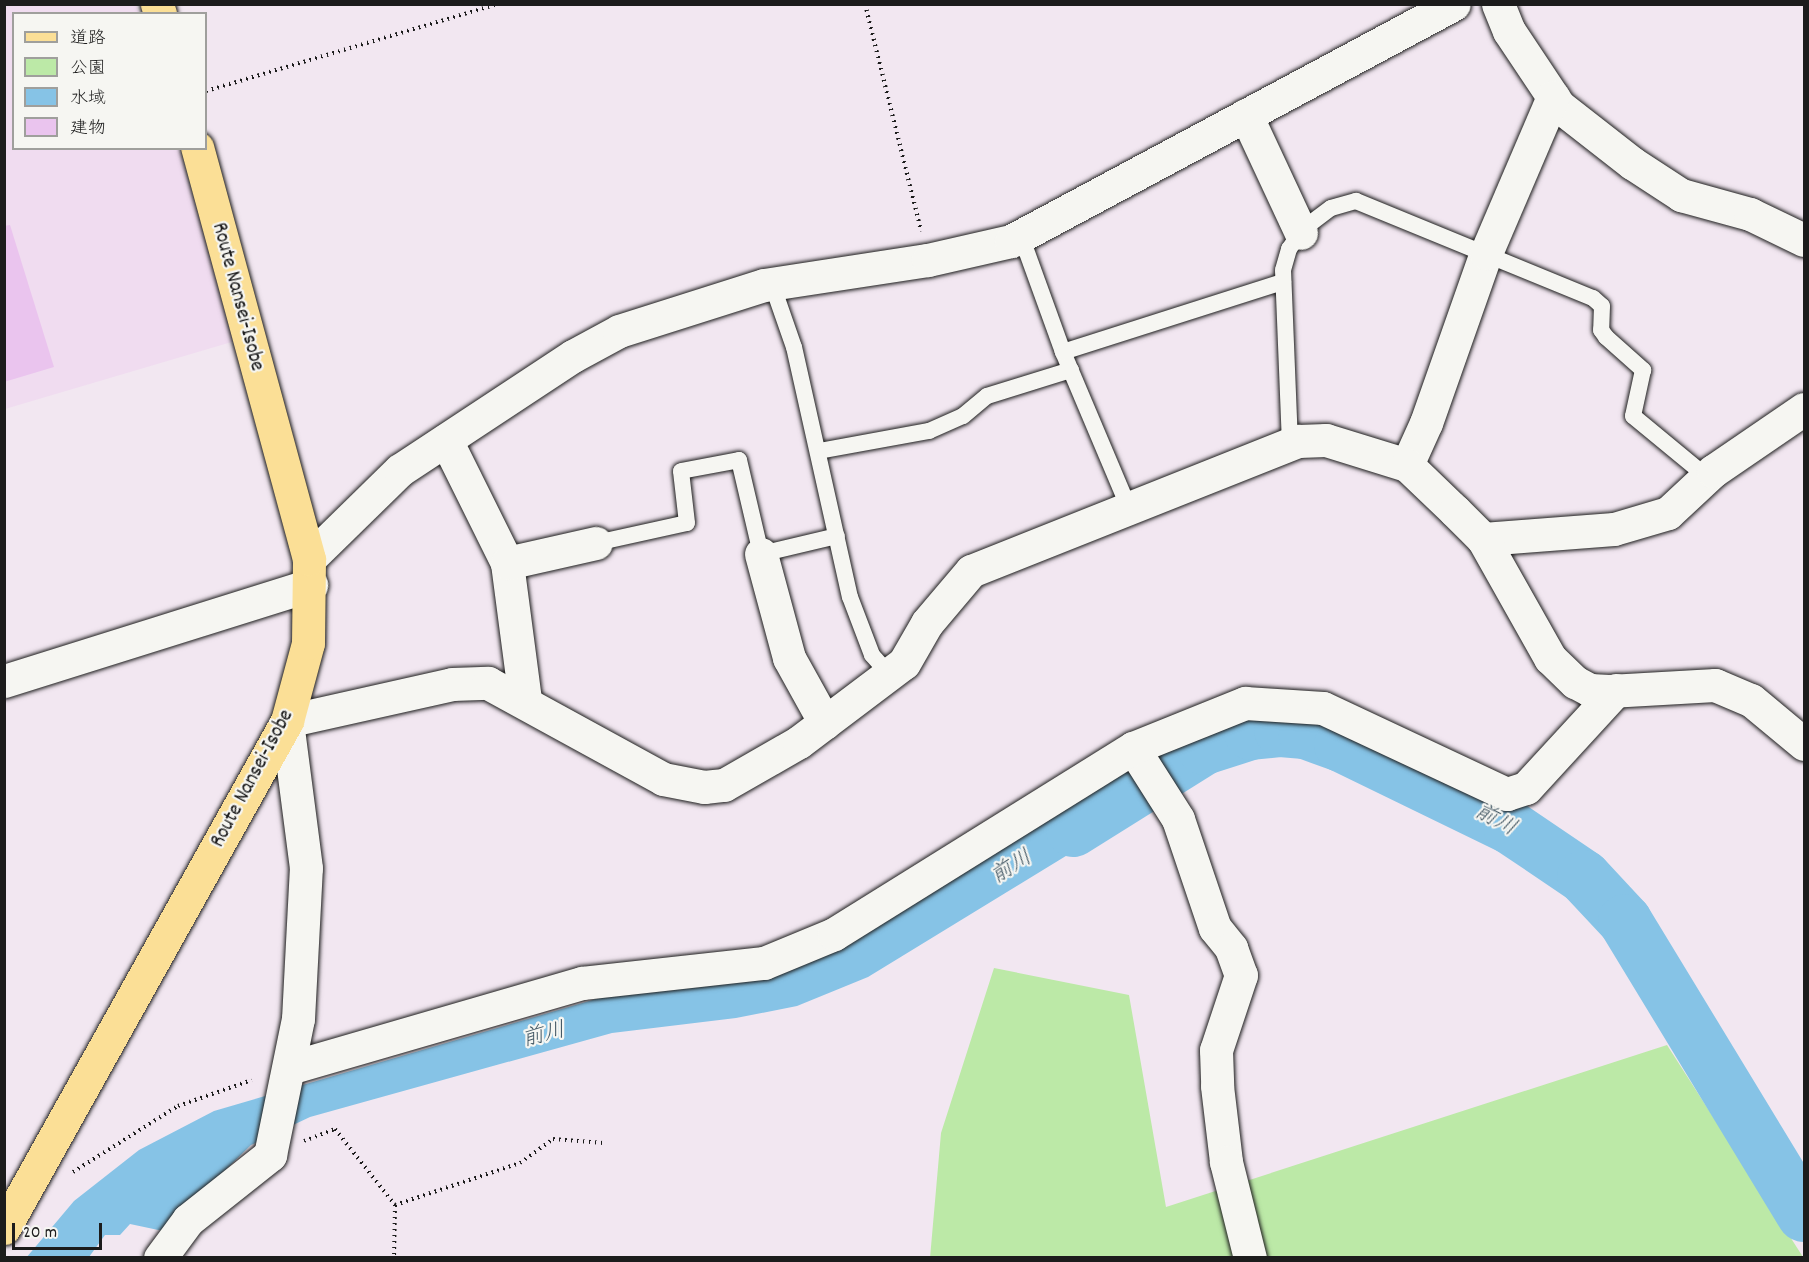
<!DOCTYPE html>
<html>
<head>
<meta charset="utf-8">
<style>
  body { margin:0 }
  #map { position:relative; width:1809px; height:1262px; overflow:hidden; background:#f2e7f1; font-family:Dekko,"Klee One",sans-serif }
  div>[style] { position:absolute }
  .built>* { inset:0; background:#f0dcf0 }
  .green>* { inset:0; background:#bce9a7 }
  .water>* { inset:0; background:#86c3e6 }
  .river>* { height:54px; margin:-27px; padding:0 27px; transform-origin:27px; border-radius:27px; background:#86c3e6 }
  .building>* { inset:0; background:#eac4ee }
  .path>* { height:4px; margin-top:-2px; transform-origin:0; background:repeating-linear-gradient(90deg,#1c1c1c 0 1.5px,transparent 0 6px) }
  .roads { filter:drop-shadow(0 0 2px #1c1c1c) drop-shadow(0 0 2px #1c1c1c) }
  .service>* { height:16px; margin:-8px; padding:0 8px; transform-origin:8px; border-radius:8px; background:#f6f6f2 }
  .minor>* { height:33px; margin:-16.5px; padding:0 16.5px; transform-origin:16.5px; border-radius:16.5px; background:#f6f6f2 }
  .primary>* { height:33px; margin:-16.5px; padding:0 16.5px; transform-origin:16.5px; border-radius:16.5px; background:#fbdf96 }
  span { translate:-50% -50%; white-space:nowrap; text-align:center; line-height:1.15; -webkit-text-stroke:4.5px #f6f6f2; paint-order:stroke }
  .street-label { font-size:21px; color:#1c1c1c }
  .water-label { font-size:22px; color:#415663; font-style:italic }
  .frame { position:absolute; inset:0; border:6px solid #1c1c1c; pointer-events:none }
  .legend { position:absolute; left:12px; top:12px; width:195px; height:138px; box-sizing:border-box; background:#f6f6f2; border:2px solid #9f9f9c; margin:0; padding:8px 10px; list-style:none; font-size:18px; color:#1c1c1c }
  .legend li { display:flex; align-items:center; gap:12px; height:30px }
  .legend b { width:30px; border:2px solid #9f9f9c }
  .scale { position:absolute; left:12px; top:1223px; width:90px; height:27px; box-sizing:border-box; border:3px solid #1c1c1c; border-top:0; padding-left:8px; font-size:18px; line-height:21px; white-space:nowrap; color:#1c1c1c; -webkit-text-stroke:4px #f6f6f2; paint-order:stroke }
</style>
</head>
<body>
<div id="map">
  <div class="built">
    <div style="clip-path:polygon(5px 5px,136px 5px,139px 13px,14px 14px,14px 148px,179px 149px,235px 341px,5px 409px)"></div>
  </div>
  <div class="green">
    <div style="clip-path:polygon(994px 968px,1129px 995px,1166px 1207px,1667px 1045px,1803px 1257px,930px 1258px,941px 1133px)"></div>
  </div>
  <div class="water">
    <div style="clip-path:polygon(1122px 771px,1146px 807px,868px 977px,797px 1006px,736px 1018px,612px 1033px,310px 1117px,251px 1145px,163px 1231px,130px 1224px,120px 1235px,105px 1235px,89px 1257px,26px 1258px,74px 1201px,139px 1150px,214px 1111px,630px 989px,813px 958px,861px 937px)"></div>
  </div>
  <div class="river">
    <div style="left:1073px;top:830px;width:155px;rotate:-32deg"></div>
    <div style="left:1204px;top:748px;width:49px;rotate:-17.7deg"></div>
    <div style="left:1251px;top:733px;width:30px;rotate:-6deg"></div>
    <div style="left:1281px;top:730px;width:24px;rotate:5deg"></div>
    <div style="left:1305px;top:732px;width:38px;rotate:20deg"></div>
    <div style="left:1341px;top:745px;width:188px;rotate:25.9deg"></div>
    <div style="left:1510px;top:827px;width:89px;rotate:34deg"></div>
    <div style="left:1584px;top:877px;width:60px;rotate:47deg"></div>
    <div style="left:1625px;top:921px;width:344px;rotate:58.7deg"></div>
  </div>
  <div class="building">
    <div style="clip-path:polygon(10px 225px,54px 367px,4px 382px,4px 226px)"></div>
  </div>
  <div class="path">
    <div style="left:865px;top:4px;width:234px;rotate:76.1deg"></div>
    <div style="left:206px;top:91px;width:304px;rotate:-16.6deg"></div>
    <div style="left:304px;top:1141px;width:33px;rotate:-21deg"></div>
    <div style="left:335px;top:1129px;width:97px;rotate:51.7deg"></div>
    <div style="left:395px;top:1205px;width:53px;rotate:91.1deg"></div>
    <div style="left:73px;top:1172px;width:124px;rotate:-32.2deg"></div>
    <div style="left:178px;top:1106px;width:78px;rotate:-19.4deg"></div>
    <div style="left:395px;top:1205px;width:132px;rotate:-18.6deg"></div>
    <div style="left:520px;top:1163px;width:41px;rotate:-36deg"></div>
    <div style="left:553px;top:1139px;width:50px;rotate:4.6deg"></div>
  </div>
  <div class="roads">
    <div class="service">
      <div style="left:1021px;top:236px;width:123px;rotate:70.1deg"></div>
      <div style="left:1063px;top:352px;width:169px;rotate:67.1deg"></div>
      <div style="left:772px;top:284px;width:67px;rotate:70.8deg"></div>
      <div style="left:794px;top:347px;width:256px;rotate:77.4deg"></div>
      <div style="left:850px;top:597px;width:62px;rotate:69.2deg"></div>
      <div style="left:872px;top:655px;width:25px;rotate:48deg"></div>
      <div style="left:1063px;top:352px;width:231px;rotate:-17.7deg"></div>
      <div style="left:1290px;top:444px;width:174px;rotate:-92.3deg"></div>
      <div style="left:1283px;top:270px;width:22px;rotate:-74deg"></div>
      <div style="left:1289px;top:249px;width:24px;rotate:-55deg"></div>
      <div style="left:1303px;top:229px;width:35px;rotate:-37deg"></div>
      <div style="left:1331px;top:208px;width:26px;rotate:-16deg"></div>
      <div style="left:1356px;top:201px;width:256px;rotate:22.3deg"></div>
      <div style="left:1593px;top:298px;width:12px;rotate:42deg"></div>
      <div style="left:1602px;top:306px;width:24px;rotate:92deg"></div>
      <div style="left:1601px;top:330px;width:9px;rotate:54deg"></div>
      <div style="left:1606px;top:337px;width:50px;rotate:41.7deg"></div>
      <div style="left:1643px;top:370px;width:47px;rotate:102.3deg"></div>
      <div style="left:1633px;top:416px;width:96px;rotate:39.5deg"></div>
      <div style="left:819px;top:451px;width:112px;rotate:-10.3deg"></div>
      <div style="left:929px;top:431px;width:37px;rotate:-24deg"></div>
      <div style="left:963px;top:416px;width:31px;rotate:-40deg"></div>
      <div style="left:987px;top:396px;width:88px;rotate:-17.2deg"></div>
      <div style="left:596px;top:543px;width:93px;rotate:-12.4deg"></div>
      <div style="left:687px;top:523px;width:52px;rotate:-96.6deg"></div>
      <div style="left:681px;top:471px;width:59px;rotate:-10.7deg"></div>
      <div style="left:739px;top:460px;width:97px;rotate:76.8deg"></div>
      <div style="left:761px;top:554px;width:78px;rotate:-13.3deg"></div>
    </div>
    <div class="minor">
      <div style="left:1498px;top:4px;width:29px;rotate:68deg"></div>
      <div style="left:1509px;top:31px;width:90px;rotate:56.3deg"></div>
      <div style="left:1559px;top:106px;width:93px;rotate:38deg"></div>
      <div style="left:1632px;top:163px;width:59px;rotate:33.1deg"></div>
      <div style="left:1681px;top:195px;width:72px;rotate:15.4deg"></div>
      <div style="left:1750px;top:214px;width:60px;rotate:25.7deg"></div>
      <div style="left:1246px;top:115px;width:130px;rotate:65deg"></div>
      <div style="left:446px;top:440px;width:137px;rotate:63.6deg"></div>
      <div style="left:507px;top:563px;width:138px;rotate:82.5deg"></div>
      <div style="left:1407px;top:465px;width:46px;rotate:-65.7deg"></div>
      <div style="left:1426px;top:423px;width:180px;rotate:-70.6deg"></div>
      <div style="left:1486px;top:253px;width:170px;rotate:-66.8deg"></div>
      <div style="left:1483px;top:539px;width:131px;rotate:-4.4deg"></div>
      <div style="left:1614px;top:529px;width:56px;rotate:-16.5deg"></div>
      <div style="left:1668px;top:513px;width:62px;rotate:-43deg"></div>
      <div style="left:1713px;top:471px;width:110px;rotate:-34.3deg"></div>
      <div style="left:761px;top:554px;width:108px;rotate:74.9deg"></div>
      <div style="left:789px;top:658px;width:74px;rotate:61deg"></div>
      <div style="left:309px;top:559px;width:127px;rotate:-44.4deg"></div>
      <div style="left:400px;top:470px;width:207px;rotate:-33.4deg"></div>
      <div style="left:573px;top:356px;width:52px;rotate:-28.5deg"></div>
      <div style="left:619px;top:331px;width:152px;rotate:-17.6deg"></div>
      <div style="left:764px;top:285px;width:166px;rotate:-8.7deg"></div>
      <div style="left:928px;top:260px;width:85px;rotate:-12.9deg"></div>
      <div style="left:1011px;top:241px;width:502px;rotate:-28.15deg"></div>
      <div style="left:507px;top:563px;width:91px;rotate:-12.7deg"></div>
      <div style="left:4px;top:681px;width:322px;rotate:-17.4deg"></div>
      <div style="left:1133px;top:748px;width:84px;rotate:57.6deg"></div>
      <div style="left:1178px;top:819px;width:115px;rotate:71.3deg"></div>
      <div style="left:1215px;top:928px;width:26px;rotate:51deg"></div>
      <div style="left:1231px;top:948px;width:29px;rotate:70deg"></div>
      <div style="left:1241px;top:975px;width:79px;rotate:108.4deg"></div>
      <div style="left:1216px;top:1050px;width:36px;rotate:88deg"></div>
      <div style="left:1217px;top:1086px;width:77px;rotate:83.2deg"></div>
      <div style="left:1226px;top:1162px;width:99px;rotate:76deg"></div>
      <div style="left:289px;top:1068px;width:305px;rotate:-16.2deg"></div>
      <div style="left:582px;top:983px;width:183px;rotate:-6.3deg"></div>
      <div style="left:764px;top:963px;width:76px;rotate:-22.5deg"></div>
      <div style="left:834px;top:934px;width:352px;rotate:-31.9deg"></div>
      <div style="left:1133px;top:748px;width:121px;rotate:-21.9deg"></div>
      <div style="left:1245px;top:703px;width:78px;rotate:3.7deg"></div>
      <div style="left:1323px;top:708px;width:203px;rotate:25.1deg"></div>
      <div style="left:1507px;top:794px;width:20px;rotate:-18deg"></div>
      <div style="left:1526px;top:788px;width:133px;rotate:-47.4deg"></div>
      <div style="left:160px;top:1258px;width:47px;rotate:-53.6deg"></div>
      <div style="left:188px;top:1220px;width:105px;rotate:-38.4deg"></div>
      <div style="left:270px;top:1155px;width:139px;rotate:-78.4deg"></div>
      <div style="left:298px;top:1019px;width:151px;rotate:-87deg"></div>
      <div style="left:306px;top:868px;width:148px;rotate:-97.4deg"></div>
      <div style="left:287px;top:721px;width:169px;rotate:-12.6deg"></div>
      <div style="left:452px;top:684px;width:36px;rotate:-2deg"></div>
      <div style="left:488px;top:683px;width:200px;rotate:28.7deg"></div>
      <div style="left:663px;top:779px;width:42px;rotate:11deg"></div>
      <div style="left:704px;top:787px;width:20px;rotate:-6deg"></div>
      <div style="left:724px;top:785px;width:86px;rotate:-29.8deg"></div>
      <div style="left:799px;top:742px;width:131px;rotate:-37deg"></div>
      <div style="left:904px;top:663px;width:46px;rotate:-60.1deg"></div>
      <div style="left:927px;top:623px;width:68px;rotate:-49.8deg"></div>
      <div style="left:971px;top:571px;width:352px;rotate:-21.7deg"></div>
      <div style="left:1298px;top:441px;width:28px;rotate:-2deg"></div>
      <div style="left:1326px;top:440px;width:85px;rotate:17.2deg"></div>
      <div style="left:1407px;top:465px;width:66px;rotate:43.8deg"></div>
      <div style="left:1455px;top:511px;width:40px;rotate:45deg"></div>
      <div style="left:1483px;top:539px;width:137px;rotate:60.6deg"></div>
      <div style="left:1550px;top:658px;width:35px;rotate:44deg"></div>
      <div style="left:1575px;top:682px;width:17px;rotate:28deg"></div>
      <div style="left:1590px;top:690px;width:19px;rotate:3deg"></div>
      <div style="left:1609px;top:691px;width:106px;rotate:-3.2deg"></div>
      <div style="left:1715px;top:685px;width:39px;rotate:23deg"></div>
      <div style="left:1751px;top:700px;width:69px;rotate:39.7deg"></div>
    </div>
    <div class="primary">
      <div style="left:157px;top:4px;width:10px;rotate:73deg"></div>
      <div style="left:4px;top:1228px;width:581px;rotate:-60.83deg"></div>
      <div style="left:287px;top:721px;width:81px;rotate:-74.9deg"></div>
      <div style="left:308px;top:643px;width:84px;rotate:-89.3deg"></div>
      <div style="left:309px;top:559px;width:426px;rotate:-105.2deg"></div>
    </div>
  </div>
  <div class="street-label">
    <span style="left:237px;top:297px;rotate:75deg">Route Nansei-Isobe</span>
    <span style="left:253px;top:779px;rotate:-62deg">Route Nansei-Isobe</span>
  </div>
  <div class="water-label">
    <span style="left:1495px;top:821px;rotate:28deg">前川</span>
    <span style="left:1012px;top:868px;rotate:-32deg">前川</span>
    <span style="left:544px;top:1036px;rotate:-14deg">前川</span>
  </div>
  <div class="frame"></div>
  <ul class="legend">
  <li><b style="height:8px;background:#fbdf96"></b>道路</li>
  <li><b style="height:16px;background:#bce9a7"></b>公園</li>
  <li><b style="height:16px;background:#86c3e6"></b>水域</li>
  <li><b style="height:16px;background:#eac4ee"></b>建物</li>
  </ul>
  <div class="scale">20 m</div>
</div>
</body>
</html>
